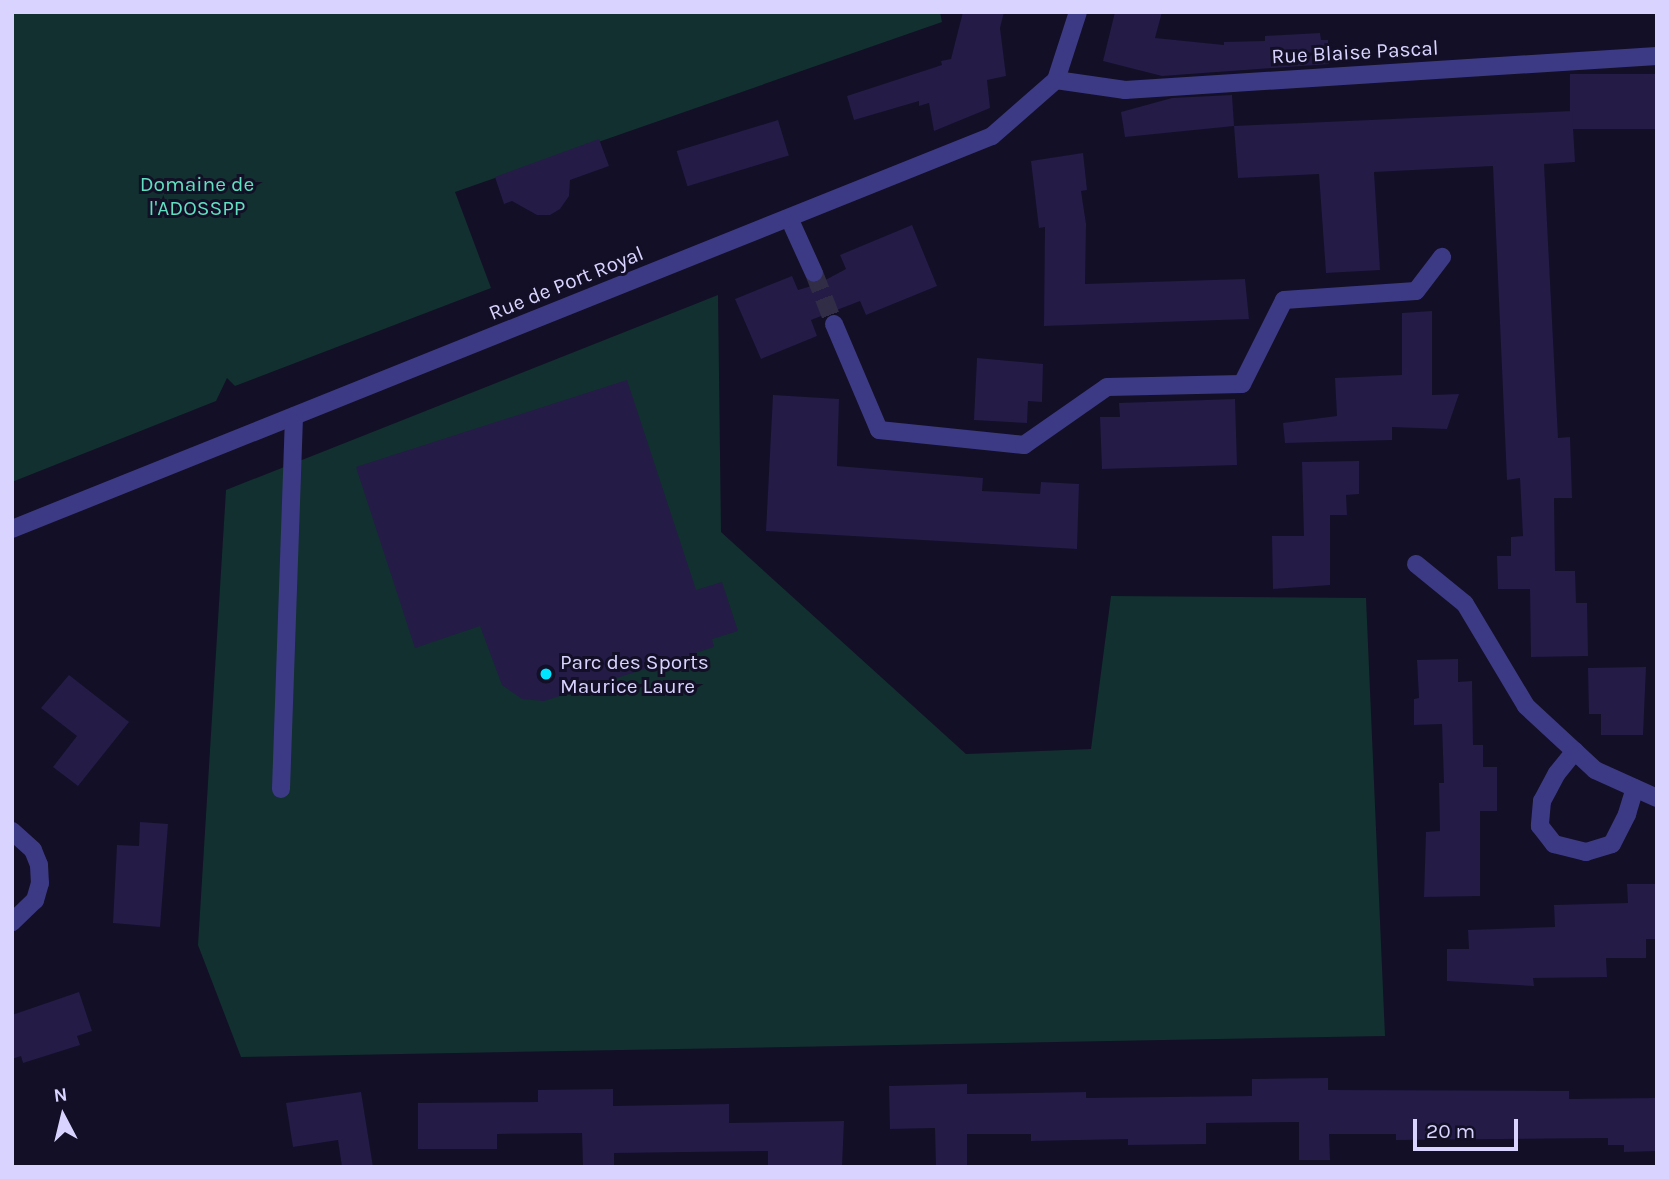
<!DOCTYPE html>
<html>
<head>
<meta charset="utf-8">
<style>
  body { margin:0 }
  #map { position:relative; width:1669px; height:1179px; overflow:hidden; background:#130f26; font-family:Karla,sans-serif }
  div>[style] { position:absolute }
  .green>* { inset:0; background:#12302f }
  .building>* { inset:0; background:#241b47; transform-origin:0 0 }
  .minor-tunnel>* { height:18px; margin-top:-9px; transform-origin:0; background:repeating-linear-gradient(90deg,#312d47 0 18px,transparent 0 27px) }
  .minor>* { height:18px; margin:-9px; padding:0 9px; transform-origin:9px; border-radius:9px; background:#3d3a85 }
  .dots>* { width:19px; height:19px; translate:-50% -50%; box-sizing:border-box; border:4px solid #130f26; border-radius:50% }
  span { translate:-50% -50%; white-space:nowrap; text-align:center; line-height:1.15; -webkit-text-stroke:6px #130f26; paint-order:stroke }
  .street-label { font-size:21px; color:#d9d4ff }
  .park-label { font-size:21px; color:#5fe0c0 }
  .poi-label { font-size:21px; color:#d9d4ff }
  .left { translate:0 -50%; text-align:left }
  .frame { position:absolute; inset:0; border:14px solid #d9d4ff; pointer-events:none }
  .north { position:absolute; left:28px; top:1081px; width:70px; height:70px; -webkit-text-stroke:5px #130f26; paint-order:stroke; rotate:353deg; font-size:19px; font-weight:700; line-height:28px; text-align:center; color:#d9d4ff }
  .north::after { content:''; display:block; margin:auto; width:24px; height:32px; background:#d9d4ff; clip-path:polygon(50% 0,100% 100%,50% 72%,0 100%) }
  .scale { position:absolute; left:1413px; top:1119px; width:105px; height:32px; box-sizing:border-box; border:4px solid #d9d4ff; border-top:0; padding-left:9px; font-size:21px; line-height:24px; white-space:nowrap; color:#d9d4ff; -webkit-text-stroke:5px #130f26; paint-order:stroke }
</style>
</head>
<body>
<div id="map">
  <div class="green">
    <div style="clip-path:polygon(12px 12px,940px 12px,942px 22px,455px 192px,491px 288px,235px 386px,227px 378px,216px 401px,12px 482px)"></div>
    <div style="clip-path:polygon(718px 295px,721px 532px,966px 754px,1091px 749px,1111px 596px,1366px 598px,1385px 1036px,241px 1057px,198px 945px,226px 490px)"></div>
  </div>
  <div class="building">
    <div style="clip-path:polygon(963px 12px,1004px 12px,1000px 28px,1006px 76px,987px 80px,990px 108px,934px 131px,929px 103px,919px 106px,919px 101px,854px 120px,847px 96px,942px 65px,941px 61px,951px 59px)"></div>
    <div style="clip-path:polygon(1115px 12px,1162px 12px,1155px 38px,1224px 45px,1224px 42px,1265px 41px,1265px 36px,1320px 33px,1321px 40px,1328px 40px,1329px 64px,1162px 76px,1103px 61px)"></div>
    <div style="left:1657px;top:74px;width:55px;height:87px;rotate:90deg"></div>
    <div style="clip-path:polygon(1232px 95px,1234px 126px,1125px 137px,1121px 112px,1172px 98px)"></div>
    <div style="clip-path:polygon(1572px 111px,1575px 162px,1544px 164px,1558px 438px,1570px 437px,1572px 498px,1554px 498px,1555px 571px,1575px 571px,1576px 603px,1587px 603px,1588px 656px,1531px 657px,1530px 589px,1498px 589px,1497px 556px,1511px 556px,1511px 537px,1523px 536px,1520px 478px,1507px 480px,1493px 166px,1374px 172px,1380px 270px,1326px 273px,1319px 174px,1238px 178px,1234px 126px)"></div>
    <div style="left:778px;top:120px;width:37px;height:106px;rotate:73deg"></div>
    <div style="clip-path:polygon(599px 139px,609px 166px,570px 180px,569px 196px,560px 209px,550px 215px,537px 215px,512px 201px,504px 204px,495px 177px)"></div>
    <div style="clip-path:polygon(1083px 153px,1087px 190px,1081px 191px,1086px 224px,1085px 284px,1245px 279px,1249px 319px,1044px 326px,1045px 227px,1039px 228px,1031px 161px)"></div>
    <div style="clip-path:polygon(912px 225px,937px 286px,866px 315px,860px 301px,811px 320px,817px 336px,761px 359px,735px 299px,792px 276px,798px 290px,818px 284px,846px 269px,840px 255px)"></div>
    <div style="clip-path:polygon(1432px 311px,1432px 395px,1459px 394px,1447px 429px,1392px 427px,1392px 440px,1285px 443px,1283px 423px,1337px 416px,1335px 378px,1402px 375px,1402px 313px)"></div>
    <div style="clip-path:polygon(977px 358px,1043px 364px,1042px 402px,1028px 401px,1027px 423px,974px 420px)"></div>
    <div style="clip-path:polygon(627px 380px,696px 590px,722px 582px,738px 631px,712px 639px,714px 647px,544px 701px,522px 699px,502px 685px,480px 626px,415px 648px,356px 467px)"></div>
    <div style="clip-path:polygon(773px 395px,839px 399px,837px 466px,983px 478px,982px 491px,1040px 494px,1041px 482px,1079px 484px,1077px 549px,766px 531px)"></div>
    <div style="clip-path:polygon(1235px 399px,1237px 465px,1102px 469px,1100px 417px,1120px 417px,1119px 403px)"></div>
    <div style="clip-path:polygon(1359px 461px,1359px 494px,1346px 495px,1347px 515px,1330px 515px,1330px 585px,1273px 589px,1272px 536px,1304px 536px,1302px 462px)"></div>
    <div style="clip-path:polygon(1458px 659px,1458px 682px,1472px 681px,1473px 745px,1483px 745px,1483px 767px,1497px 767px,1497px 811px,1480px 811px,1480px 896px,1424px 897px,1426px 832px,1440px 831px,1439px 783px,1444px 783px,1442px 724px,1414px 725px,1414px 699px,1419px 698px,1417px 660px)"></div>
    <div style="clip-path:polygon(1646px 667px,1643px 735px,1601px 735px,1601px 714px,1589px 714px,1588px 668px)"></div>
    <div style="clip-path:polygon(69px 675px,129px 722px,78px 786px,53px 767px,77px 736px,41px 708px)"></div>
    <div style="clip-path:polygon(140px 822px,168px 824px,160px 927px,113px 923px,117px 845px,139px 846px)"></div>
    <div style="clip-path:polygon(1627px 884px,1657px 884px,1657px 939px,1646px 939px,1646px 958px,1606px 958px,1607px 977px,1533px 978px,1534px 986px,1447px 981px,1447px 949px,1469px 949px,1468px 930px,1555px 927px,1554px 905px,1628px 903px)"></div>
    <div style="clip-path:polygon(79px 992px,92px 1031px,77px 1036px,80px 1045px,23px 1063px,21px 1056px,12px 1059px,12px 1015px)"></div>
    <div style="clip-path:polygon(1328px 1078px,1328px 1090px,1569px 1091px,1569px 1099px,1657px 1098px,1657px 1151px,1624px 1152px,1624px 1145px,1608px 1145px,1608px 1138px,1396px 1140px,1396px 1134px,1329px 1134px,1330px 1160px,1299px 1160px,1299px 1122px,1206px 1123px,1206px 1144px,1128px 1145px,1128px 1139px,1031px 1141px,1031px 1134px,967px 1134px,967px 1167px,936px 1167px,935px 1128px,890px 1129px,889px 1086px,967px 1084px,967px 1094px,1086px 1092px,1086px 1098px,1252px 1096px,1252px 1079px)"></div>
    <div style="clip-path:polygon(613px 1089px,613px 1106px,729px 1104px,729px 1123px,844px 1121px,842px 1167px,768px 1165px,768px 1151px,614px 1153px,614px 1167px,583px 1167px,582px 1133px,497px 1134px,497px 1149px,418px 1149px,418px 1103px,538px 1102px,538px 1090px)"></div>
    <div style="clip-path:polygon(361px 1092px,373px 1167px,342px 1167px,338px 1140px,293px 1147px,286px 1103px)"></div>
  </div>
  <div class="minor-tunnel">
    <div style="left:814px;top:273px;width:55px;rotate:68.6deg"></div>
  </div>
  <div class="minor">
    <div style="left:1056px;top:80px;width:70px;rotate:8.2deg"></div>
    <div style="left:1125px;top:90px;width:533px;rotate:-3.66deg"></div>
    <div style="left:789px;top:218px;width:60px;rotate:65.6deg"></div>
    <div style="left:834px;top:324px;width:115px;rotate:67deg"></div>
    <div style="left:879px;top:430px;width:146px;rotate:5.9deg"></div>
    <div style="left:1024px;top:445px;width:101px;rotate:-34.9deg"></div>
    <div style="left:1107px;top:387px;width:135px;rotate:-1.3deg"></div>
    <div style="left:1242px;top:384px;width:94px;rotate:-63.4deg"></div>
    <div style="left:1284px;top:300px;width:132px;rotate:-3.9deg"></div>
    <div style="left:1416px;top:291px;width:43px;rotate:-52.6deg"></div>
    <div style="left:12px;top:529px;width:1056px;rotate:-21.85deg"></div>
    <div style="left:992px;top:136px;width:85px;rotate:-41.2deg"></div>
    <div style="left:1056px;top:80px;width:71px;rotate:-72.1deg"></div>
    <div style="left:1416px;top:564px;width:63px;rotate:39.2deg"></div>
    <div style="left:1465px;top:604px;width:119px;rotate:59.1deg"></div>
    <div style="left:1526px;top:706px;width:94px;rotate:42.8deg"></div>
    <div style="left:1595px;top:770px;width:68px;rotate:24.3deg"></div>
    <div style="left:1575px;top:751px;width:28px;rotate:129deg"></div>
    <div style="left:1557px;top:773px;width:32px;rotate:118deg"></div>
    <div style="left:1542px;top:801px;width:25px;rotate:95deg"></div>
    <div style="left:1540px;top:826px;width:23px;rotate:52deg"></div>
    <div style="left:1554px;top:844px;width:33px;rotate:14deg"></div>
    <div style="left:1586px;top:852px;width:27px;rotate:-17deg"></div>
    <div style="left:1612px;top:844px;width:34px;rotate:-63deg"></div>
    <div style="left:1627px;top:814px;width:27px;rotate:-73deg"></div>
    <div style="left:281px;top:789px;width:373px;rotate:-88deg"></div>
    <div style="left:12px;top:831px;width:28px;rotate:42deg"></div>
    <div style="left:33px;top:850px;width:16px;rotate:68deg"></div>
    <div style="left:39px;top:865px;width:18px;rotate:87deg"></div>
    <div style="left:40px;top:883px;width:18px;rotate:106deg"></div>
    <div style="left:35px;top:900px;width:32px;rotate:136deg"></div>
  </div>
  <div class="dots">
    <div style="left:546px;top:674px;background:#00e5ff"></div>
  </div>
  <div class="street-label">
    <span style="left:1355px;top:52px;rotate:-3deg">Rue Blaise Pascal</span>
    <span style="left:566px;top:283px;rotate:-22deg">Rue de Port Royal</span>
  </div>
  <div class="park-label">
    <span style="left:197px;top:196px">Domaine de<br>l'ADOSSPP</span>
  </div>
  <div class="poi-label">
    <span class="left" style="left:560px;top:674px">Parc des Sports<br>Maurice Laure</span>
  </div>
  <div class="frame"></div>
  <div class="north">N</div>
  <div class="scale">20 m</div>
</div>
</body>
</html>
